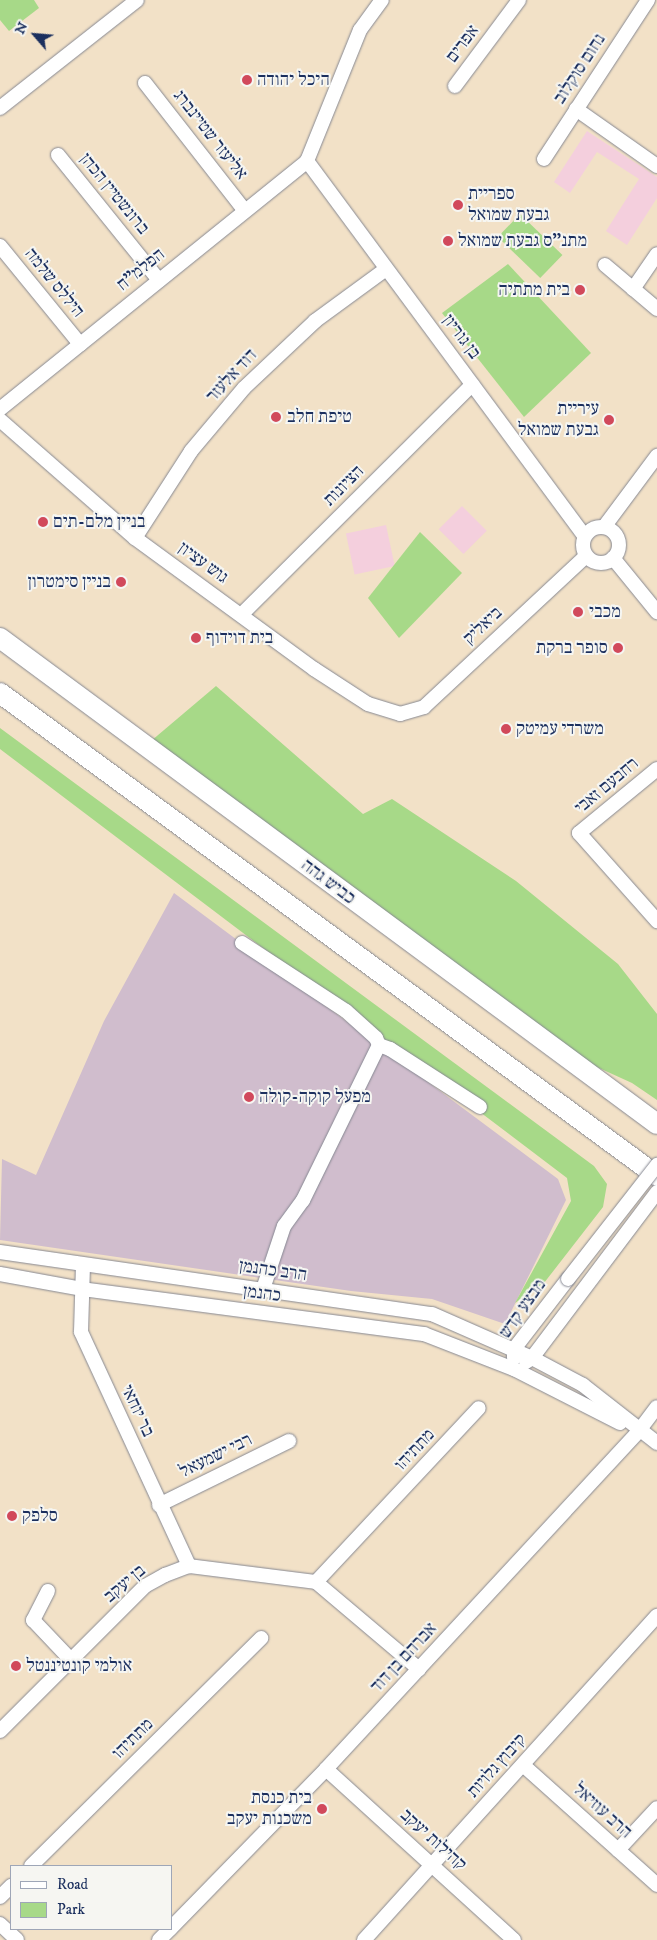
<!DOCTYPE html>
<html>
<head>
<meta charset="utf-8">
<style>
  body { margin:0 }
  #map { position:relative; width:657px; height:1940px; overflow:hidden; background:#f2e1c7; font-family:"IM FELL DW Pica","Frank Ruhl Libre",serif }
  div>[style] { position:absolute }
  .built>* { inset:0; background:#f4cfdd; transform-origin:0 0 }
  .industrial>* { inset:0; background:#d0bdcd }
  .green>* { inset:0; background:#a7d988; transform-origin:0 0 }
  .roads { filter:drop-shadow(0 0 1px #868892) drop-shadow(0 0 1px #868892) }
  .minor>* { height:14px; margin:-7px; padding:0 7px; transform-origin:7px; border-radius:7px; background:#fff }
  .minor>.ring { margin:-7px; padding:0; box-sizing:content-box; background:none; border:14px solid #fff; border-radius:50% }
  .highway>* { height:20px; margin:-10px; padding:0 10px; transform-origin:10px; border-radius:10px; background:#fff }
  .bridges { filter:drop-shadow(0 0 1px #868892) drop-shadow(0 0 1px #868892) }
  .minor-bridge>* { height:14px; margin:-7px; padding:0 7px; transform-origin:7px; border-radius:7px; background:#fff }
  .dots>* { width:14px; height:14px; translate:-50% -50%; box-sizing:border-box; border:2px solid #f6f6f2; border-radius:50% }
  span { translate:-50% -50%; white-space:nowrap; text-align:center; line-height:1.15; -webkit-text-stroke:4px #f6f6f2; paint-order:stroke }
  .street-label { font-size:18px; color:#1b2f5e }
  .poi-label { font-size:18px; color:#1b2f5e }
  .left { translate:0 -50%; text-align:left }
  .right { translate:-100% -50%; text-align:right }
  .legend { position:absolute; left:10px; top:1865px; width:162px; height:65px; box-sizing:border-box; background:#f6f6f2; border:1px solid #9ea6b7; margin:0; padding:6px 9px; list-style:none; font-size:15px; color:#1b2f5e }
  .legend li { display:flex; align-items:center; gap:10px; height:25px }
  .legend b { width:25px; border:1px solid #9ea6b7 }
  .north { position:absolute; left:10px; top:10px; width:50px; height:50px; -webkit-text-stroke:4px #f6f6f2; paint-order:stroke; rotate:297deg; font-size:14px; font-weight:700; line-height:20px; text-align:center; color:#1b2f5e }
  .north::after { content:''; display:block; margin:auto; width:18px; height:22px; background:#1b2f5e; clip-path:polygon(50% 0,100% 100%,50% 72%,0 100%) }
</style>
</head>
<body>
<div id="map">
  <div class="built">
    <div style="clip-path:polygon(587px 131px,657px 177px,657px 198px,627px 245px,606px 231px,639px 179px,597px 152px,570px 193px,554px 182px)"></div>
    <div style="left:462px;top:506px;width:35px;height:33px;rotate:45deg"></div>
    <div style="left:386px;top:525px;width:42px;height:41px;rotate:78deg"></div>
  </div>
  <div class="industrial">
    <div style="clip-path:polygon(174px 893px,558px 1179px,566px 1200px,505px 1324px,432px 1299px,351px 1291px,0 1240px,2px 1159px,36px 1175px,104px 1021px)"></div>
  </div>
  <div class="green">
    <div style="clip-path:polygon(0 0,34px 0,39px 8px,9px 31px,0 20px)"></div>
    <div style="left:520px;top:214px;width:59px;height:32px;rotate:44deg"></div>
    <div style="clip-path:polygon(508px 264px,591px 353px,524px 417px,442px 313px)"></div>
    <div style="clip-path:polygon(420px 532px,462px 573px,399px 638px,368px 598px)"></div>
    <div style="clip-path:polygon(216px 686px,363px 814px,392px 799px,516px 881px,618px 964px,657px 1014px,657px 1100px,632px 1083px,577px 1058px,151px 741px)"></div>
    <div style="clip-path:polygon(0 728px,594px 1166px,607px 1184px,603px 1207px,544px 1283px,515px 1303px,571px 1201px,567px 1178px,0 749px)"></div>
  </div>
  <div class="roads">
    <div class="minor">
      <div style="left:145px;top:83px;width:162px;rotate:52deg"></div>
      <div style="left:455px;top:86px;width:107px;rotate:-53.3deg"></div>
      <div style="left:0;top:108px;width:174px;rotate:-38.2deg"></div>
      <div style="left:576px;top:109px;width:99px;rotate:35.1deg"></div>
      <div style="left:58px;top:155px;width:161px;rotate:51.1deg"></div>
      <div style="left:544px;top:159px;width:190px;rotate:-56.8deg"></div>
      <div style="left:307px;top:161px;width:466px;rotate:53.5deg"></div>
      <div style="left:0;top:246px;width:127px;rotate:50.8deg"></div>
      <div style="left:605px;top:265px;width:68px;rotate:40.2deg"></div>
      <div style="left:633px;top:289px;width:42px;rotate:-55.6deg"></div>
      <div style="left:0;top:409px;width:395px;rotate:-38.9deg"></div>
      <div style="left:307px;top:161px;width:141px;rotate:-68deg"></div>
      <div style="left:360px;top:30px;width:37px;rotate:-54deg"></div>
      <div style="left:0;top:420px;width:179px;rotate:41.2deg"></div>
      <div style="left:135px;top:538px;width:222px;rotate:36.2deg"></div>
      <div style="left:314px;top:669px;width:64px;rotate:32.9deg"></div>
      <div style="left:368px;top:704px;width:34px;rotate:17deg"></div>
      <div style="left:400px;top:714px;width:25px;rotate:-16deg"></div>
      <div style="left:424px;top:707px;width:221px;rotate:-43deg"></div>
      <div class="ring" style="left:583px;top:527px;width:22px;height:22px"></div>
      <div style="left:604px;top:527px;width:89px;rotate:-53.3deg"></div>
      <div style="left:135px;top:538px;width:103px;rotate:-57.2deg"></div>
      <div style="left:191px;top:451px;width:82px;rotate:-49.9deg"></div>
      <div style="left:244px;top:388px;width:98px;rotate:-43.3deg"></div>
      <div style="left:315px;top:321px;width:88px;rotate:-36.2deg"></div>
      <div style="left:613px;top:558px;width:70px;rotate:50.8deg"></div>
      <div style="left:242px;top:614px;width:325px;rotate:-44.9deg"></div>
      <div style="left:657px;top:769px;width:101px;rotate:140.6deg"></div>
      <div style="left:579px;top:833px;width:118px;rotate:48.4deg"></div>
      <div style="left:242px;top:943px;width:124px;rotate:33.2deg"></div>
      <div style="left:346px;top:1011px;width:40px;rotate:42deg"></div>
      <div style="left:376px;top:1038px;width:8px;rotate:67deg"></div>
      <div style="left:379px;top:1045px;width:173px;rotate:116.1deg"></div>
      <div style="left:303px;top:1200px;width:32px;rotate:126deg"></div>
      <div style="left:284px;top:1226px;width:66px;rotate:108.4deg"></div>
      <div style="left:379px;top:1045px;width:12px;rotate:20deg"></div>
      <div style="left:390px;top:1049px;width:107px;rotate:32.8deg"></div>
      <div style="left:0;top:1252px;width:436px;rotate:8.2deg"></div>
      <div style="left:432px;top:1314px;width:109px;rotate:23.7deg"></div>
      <div style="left:532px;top:1358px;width:58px;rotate:27.9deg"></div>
      <div style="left:583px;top:1385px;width:94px;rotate:38.1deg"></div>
      <div style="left:83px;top:1265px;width:67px;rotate:91.7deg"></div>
      <div style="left:81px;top:1332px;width:258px;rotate:65.2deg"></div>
      <div style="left:0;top:1274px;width:83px;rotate:10.4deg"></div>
      <div style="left:82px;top:1289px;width:345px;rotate:7.5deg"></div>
      <div style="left:424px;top:1334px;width:97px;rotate:21.3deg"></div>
      <div style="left:514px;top:1369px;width:119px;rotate:27deg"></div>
      <div style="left:514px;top:1358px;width:9px;rotate:-90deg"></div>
      <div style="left:514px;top:1349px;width:88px;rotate:-52.4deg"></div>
      <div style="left:526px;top:1362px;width:7px;rotate:-34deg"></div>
      <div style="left:532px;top:1358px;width:208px;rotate:-53deg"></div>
      <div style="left:159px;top:1505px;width:145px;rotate:-26.2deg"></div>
      <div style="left:316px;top:1582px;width:238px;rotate:-46.9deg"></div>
      <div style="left:316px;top:1582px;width:135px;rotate:40.2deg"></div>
      <div style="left:48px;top:1591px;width:33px;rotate:117deg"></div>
      <div style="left:33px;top:1620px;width:55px;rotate:46.5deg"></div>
      <div style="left:0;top:1731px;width:205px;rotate:-45deg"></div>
      <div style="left:145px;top:1586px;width:23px;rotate:-29deg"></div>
      <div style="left:165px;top:1575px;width:26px;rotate:-21deg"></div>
      <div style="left:189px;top:1566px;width:128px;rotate:7.2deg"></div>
      <div style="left:523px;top:1765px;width:180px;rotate:41.8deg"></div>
      <div style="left:326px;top:1769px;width:254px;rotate:42.3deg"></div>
      <div style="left:618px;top:1850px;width:57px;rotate:-47.1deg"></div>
      <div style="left:31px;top:1866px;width:324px;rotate:-44.7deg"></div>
      <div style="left:0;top:1897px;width:16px;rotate:-45deg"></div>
      <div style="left:0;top:1924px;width:23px;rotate:43deg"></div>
      <div style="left:171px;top:1928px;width:222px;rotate:-45.7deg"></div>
      <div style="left:326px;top:1769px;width:459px;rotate:-47.2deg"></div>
      <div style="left:638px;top:1432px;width:31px;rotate:-53deg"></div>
      <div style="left:159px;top:1940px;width:16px;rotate:-45deg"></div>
      <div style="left:364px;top:1940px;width:437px;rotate:-47.9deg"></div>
    </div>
    <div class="highway">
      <div style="left:0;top:638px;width:817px;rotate:36.49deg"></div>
      <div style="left:0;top:693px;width:815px;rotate:36.32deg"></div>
    </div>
  </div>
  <div class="bridges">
    <div class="minor-bridge">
      <div style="left:568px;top:1279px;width:145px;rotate:-52deg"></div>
    </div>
  </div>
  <div class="dots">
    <div style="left:247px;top:80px;background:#d1495b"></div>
    <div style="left:458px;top:205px;background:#d1495b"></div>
    <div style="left:448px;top:241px;background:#d1495b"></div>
    <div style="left:580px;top:290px;background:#d1495b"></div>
    <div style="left:276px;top:417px;background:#d1495b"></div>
    <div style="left:609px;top:420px;background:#d1495b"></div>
    <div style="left:43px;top:522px;background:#d1495b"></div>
    <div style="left:121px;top:582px;background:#d1495b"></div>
    <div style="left:578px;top:612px;background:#d1495b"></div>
    <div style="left:196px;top:638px;background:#d1495b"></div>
    <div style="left:618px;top:648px;background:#d1495b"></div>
    <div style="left:506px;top:729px;background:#d1495b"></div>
    <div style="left:249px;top:1097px;background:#d1495b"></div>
    <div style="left:12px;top:1516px;background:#d1495b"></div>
    <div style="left:16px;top:1666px;background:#d1495b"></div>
    <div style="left:322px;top:1809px;background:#d1495b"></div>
  </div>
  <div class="street-label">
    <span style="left:463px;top:44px;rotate:-53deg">אפרים</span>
    <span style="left:580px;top:69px;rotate:-57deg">נחום סוקלוב</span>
    <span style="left:210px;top:135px;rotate:52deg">אליעזר שטיינברג</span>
    <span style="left:114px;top:194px;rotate:51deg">ברונשטיין הכהן</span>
    <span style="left:141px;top:270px;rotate:-39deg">הפלמ"ח</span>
    <span style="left:54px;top:283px;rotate:51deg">היללס שלמה</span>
    <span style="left:461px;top:337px;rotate:53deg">בן גוריון</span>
    <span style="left:232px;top:376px;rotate:-47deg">דוד אלעזר</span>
    <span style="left:344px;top:486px;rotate:-45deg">הציונות</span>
    <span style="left:203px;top:563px;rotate:36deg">גוש עציון</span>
    <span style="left:483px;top:626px;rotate:-43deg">ביאליק</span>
    <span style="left:607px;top:786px;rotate:-40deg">רחבעם זאבי</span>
    <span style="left:328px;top:882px;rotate:37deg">כביש גהה</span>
    <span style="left:273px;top:1271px;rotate:8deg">הרב כהנמן</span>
    <span style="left:262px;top:1294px;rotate:7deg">כהנמן</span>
    <span style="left:523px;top:1309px;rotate:-55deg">מבצע קדש</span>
    <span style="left:137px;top:1411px;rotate:65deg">בר יוחאי</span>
    <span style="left:415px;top:1450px;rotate:-47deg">מתתיהו</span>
    <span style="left:216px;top:1456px;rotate:-26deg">רבי ישמעאל</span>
    <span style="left:125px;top:1584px;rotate:-40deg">בן יעקב</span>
    <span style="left:404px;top:1658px;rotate:-47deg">אברהם בן דוד</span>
    <span style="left:133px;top:1739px;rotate:-45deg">מתתיהו</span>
    <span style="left:497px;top:1766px;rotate:-48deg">קיבוץ גלויות</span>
    <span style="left:602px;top:1811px;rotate:42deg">הרב עוזיאל</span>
    <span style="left:433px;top:1840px;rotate:42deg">קהילות יעקב</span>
  </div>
  <div class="poi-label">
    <span class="left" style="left:257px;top:80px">היכל יהודה</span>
    <span class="left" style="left:468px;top:205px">ספריית<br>גבעת שמואל</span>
    <span class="left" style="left:458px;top:241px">מתנ"ס גבעת שמואל</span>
    <span class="right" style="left:570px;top:290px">בית מתתיה</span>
    <span class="right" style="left:599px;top:420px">עיריית<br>גבעת שמואל</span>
    <span class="left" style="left:287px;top:417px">טיפת חלב</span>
    <span class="left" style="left:53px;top:522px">בניין מלם-תים</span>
    <span class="right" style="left:111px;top:582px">בניין סימטרון</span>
    <span class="left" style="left:589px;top:612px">מכבי</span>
    <span class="left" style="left:206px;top:638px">בית דוידוף</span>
    <span class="right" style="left:608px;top:648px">סופר ברקת</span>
    <span class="left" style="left:516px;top:729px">משרדי עמיטק</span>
    <span class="left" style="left:259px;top:1097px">מפעל קוקה-קולה</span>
    <span class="left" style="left:22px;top:1516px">סלפק</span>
    <span class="left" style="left:26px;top:1666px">אולמי קונטיננטל</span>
    <span class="right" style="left:312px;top:1809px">בית כנסת<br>משכנות יעקב</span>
  </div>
  <ul class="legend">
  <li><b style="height:6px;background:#fff"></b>Road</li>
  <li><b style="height:14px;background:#a7d988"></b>Park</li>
  </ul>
  <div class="north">N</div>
</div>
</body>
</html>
